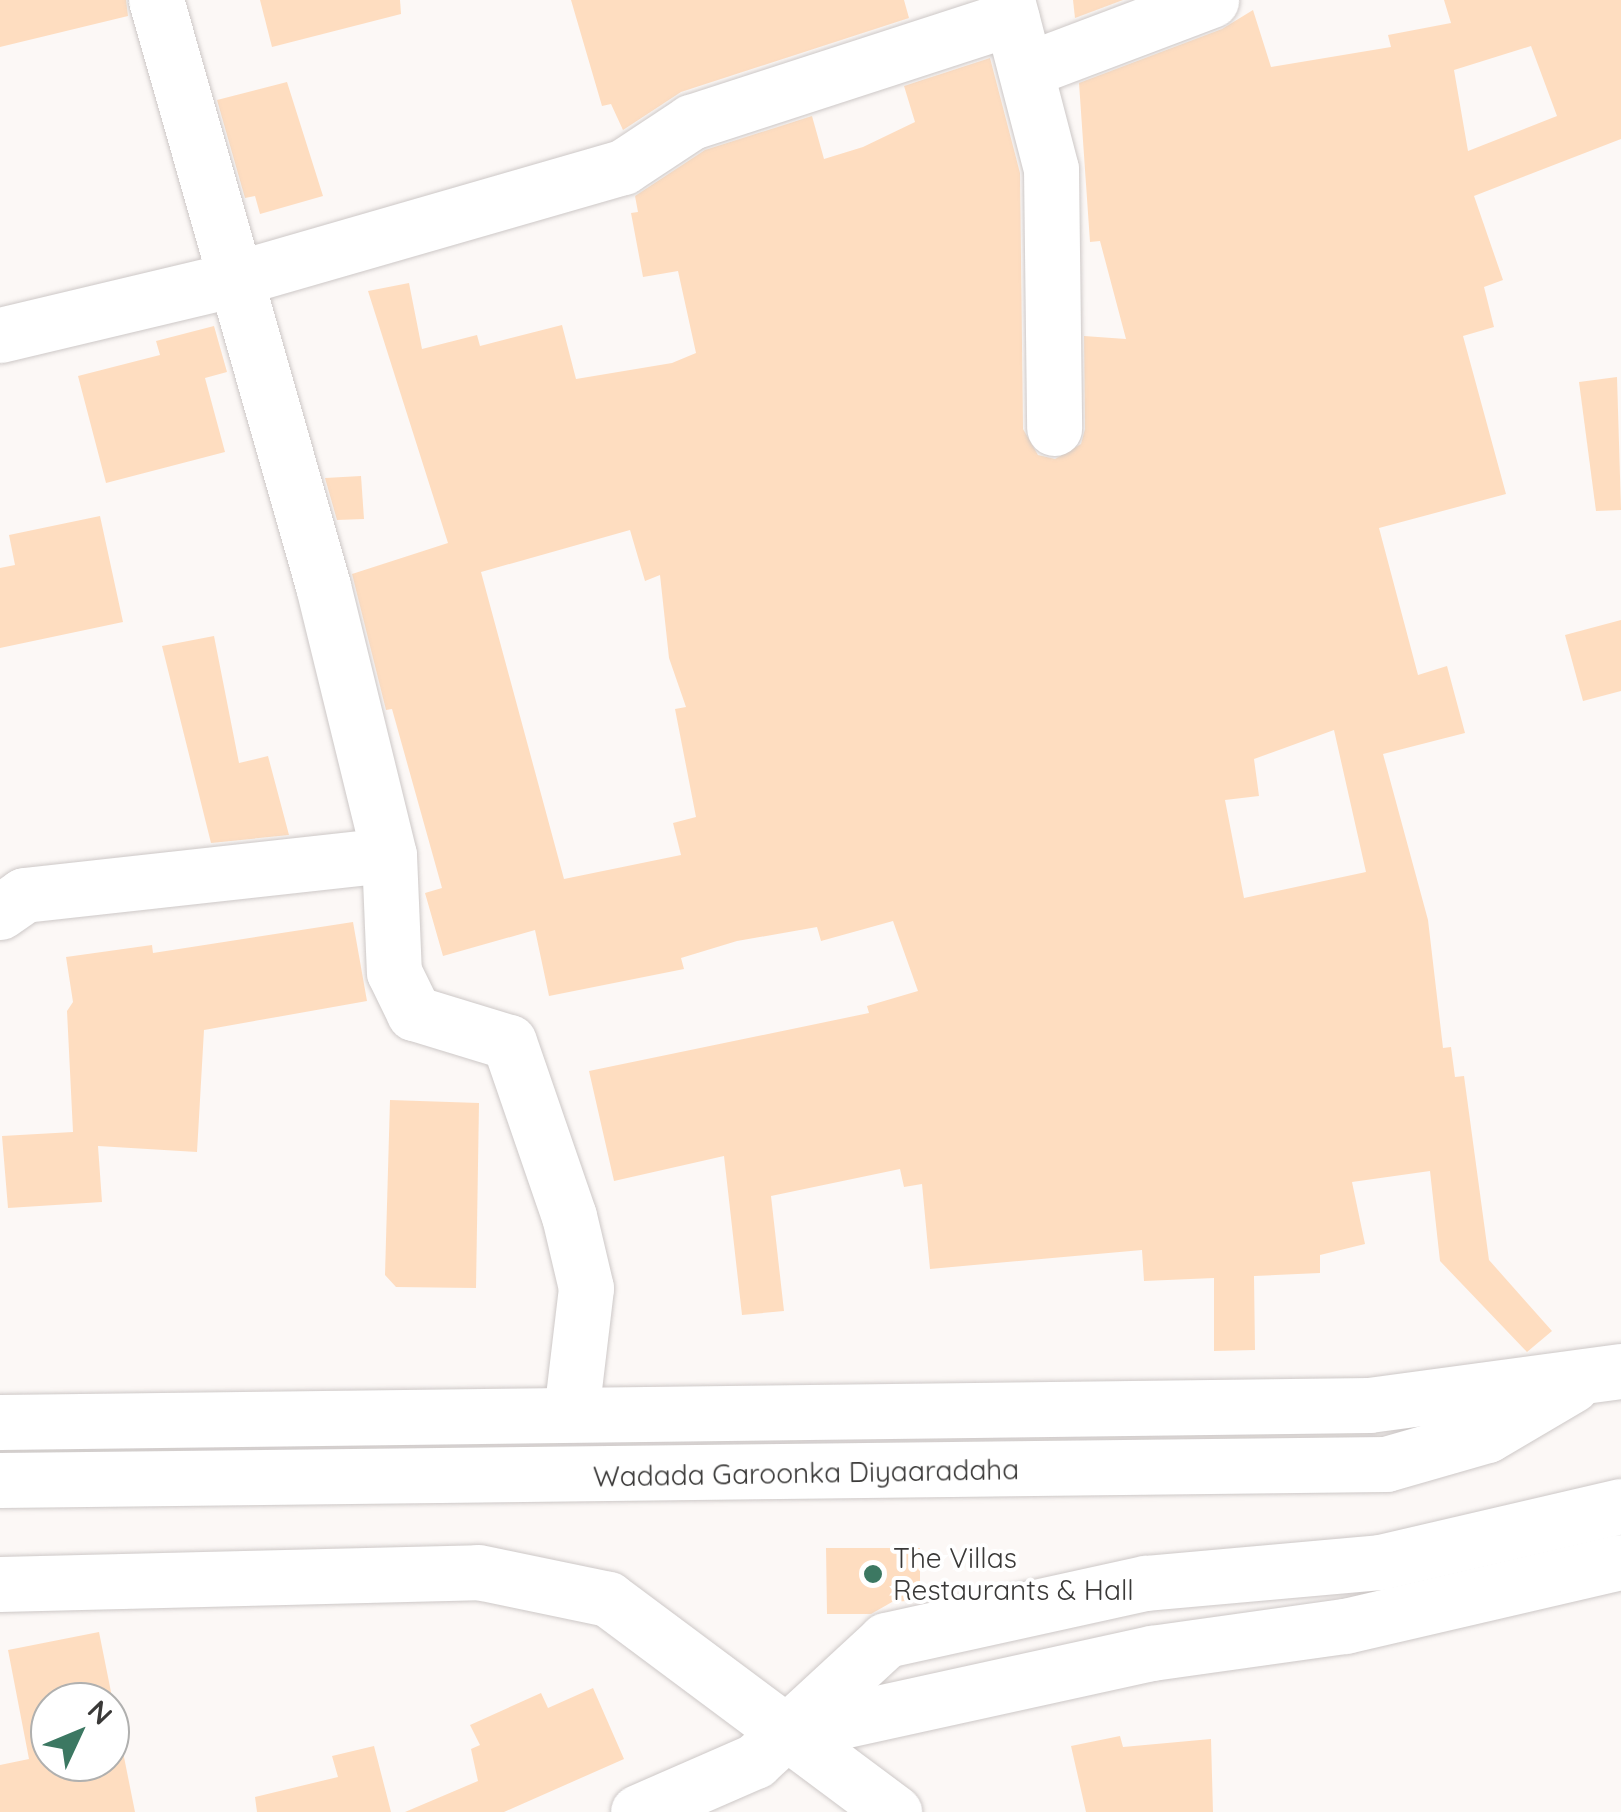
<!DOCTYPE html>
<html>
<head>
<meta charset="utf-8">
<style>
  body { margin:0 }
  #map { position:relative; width:1621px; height:1812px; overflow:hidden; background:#fcf8f6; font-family:Quicksand,sans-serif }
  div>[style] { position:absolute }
  .building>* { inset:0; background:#feddc0 }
  .roads { filter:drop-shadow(0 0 2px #cdc8c7) drop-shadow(0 0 2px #cdc8c7) }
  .minor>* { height:55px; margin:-27.5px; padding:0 27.5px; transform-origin:27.5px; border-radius:27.5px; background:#fff }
  .major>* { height:55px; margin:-27.5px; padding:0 27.5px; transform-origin:27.5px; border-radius:27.5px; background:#fff }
  .dots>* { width:28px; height:28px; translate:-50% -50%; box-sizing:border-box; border:5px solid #fff; border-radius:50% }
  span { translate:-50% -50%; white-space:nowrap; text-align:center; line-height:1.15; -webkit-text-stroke:8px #fff; paint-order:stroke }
  .street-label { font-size:28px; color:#3a3938 }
  .poi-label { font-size:28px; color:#3a3938 }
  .left { translate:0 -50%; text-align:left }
  .north { position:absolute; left:30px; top:1682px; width:100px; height:100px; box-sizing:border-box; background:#fff; border:2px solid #b0b0af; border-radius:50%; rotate:46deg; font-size:28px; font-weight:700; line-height:40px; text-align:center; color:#3a3938 }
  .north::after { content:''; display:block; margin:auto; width:35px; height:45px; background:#3c7862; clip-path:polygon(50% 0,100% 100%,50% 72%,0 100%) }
</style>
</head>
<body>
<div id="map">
  <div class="building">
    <div style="clip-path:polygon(0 0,126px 0,128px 16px,0 47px)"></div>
    <div style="clip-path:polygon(260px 0,400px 0,401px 14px,272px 47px)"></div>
    <div style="clip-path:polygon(571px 0,904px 0,909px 18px,681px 92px,623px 130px,611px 104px,602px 106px)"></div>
    <div style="clip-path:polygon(1073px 0,1123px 0,1075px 18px)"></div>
    <div style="clip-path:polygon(evenodd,1444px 0,1621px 0,1621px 139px,1474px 196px,1503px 280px,1484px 287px,1494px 327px,1463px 336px,1506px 494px,1379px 528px,1418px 675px,1447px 666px,1465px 733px,1383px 754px,1428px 920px,1443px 1048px,1451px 1047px,1455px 1077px,1464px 1076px,1489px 1260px,1552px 1331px,1527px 1352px,1440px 1261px,1430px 1171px,1352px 1182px,1365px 1244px,1320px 1255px,1320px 1273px,1254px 1276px,1255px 1350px,1214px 1351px,1214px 1278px,1144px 1281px,1142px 1250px,930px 1269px,922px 1184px,904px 1187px,900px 1169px,771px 1196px,784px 1311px,742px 1315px,724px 1156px,614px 1181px,589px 1071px,869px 1013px,867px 1006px,918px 991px,893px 921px,821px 941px,817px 927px,737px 941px,681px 958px,684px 969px,549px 996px,535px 930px,443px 956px,425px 893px,442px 888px,392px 709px,386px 710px,352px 574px,448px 543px,368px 291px,409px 283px,422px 349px,477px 335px,480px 346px,562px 325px,576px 379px,672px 363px,696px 353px,678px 271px,643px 277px,631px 213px,638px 212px,635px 196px,705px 150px,812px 116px,824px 159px,863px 147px,915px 122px,904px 86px,990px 58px,1020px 173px,1023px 429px,1038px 455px,1055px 459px,1081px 444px,1085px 429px,1084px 336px,1126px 339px,1100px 241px,1090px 242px,1079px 83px,1222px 29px,1253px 10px,1271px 67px,1391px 47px,1388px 35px,1451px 23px,1444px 0,1531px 46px,1557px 116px,1468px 151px,1454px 70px,1531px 46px,1444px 0,630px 530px,645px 581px,660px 575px,669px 658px,686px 707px,675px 709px,696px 817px,673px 823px,681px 855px,564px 879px,481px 572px,630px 530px,1444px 0,1334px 730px,1366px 872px,1244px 898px,1225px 800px,1259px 796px,1254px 759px,1334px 730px)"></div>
    <div style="clip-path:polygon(287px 82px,323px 196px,260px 214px,255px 196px,245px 198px,217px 100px)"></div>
    <div style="clip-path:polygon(214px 326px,227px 372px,205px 378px,225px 452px,106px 483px,78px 376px,160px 355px,156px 341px)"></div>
    <div style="clip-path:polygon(1617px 377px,1621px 510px,1596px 511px,1579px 382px)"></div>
    <div style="clip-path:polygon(361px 476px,364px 519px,337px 520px,325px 478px)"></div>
    <div style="clip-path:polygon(100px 516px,123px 622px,0 648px,0 568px,15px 565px,9px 535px)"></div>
    <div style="clip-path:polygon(1621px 620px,1621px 691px,1583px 701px,1565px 635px)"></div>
    <div style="clip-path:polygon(214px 636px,239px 763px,268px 756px,289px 835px,211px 843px,162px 646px)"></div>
    <div style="clip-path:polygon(353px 922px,367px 1001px,204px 1030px,197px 1152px,98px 1146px,102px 1202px,8px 1208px,2px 1136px,73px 1132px,67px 1011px,73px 1002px,66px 957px,152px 945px,153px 953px)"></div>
    <div style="clip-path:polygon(390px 1100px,479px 1103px,476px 1288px,396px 1287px,385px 1275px)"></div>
    <div style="clip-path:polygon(826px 1548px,920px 1548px,920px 1600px,892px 1602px,871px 1614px,827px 1614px)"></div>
    <div style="clip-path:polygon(evenodd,99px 1632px,135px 1812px,0 1812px,0 1765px,29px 1759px,8px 1650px,99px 1632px,50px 1702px,110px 1702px,110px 1762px,50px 1762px,50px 1702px)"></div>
    <div style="clip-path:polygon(593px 1688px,624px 1759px,504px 1812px,405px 1812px,478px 1781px,471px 1749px,480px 1745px,470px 1725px,541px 1693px,548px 1708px)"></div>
    <div style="clip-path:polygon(1120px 1736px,1123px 1747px,1211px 1739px,1213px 1812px,1086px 1812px,1071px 1746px)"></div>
    <div style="clip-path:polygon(374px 1746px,391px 1812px,257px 1812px,255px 1797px,338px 1777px,332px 1756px)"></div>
  </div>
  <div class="roads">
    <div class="minor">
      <div style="left:156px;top:0;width:609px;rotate:74.09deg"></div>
      <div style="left:323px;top:586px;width:277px;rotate:76.2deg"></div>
      <div style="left:389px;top:855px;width:117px;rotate:87.6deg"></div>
      <div style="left:394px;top:972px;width:46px;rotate:64deg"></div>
      <div style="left:414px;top:1013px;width:99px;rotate:17deg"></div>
      <div style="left:509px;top:1042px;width:184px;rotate:71deg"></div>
      <div style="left:569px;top:1216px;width:74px;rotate:76.7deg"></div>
      <div style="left:586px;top:1288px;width:126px;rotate:96.8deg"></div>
      <div style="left:1007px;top:0;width:175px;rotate:75.4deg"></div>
      <div style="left:1051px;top:169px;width:259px;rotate:89.3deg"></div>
      <div style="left:1026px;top:70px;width:198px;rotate:-20.7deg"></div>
      <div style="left:0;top:335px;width:237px;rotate:-13.4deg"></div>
      <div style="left:231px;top:280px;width:408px;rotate:-16.1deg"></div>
      <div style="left:623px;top:167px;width:82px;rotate:-33.5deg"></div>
      <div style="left:691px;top:122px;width:337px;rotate:-18deg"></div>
      <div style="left:0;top:912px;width:29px;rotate:-35deg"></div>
      <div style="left:24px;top:895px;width:367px;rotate:-6.3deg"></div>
      <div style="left:0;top:1584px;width:478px;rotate:-1.4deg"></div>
      <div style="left:478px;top:1572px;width:133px;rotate:11.7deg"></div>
      <div style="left:608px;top:1599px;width:357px;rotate:36.7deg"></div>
      <div style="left:787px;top:1733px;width:374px;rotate:-12.4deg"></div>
      <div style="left:1152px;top:1653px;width:195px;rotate:-8deg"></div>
      <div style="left:1345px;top:1626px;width:283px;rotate:-13.1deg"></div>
      <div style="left:638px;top:1812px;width:128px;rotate:-23.6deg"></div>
      <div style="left:755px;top:1761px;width:178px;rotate:-42.7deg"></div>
      <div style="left:886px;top:1640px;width:266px;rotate:-12.4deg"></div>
      <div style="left:1146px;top:1583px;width:235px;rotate:-5.1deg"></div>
      <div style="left:1380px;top:1562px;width:247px;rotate:-13.1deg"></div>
    </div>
    <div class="major">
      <div style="left:0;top:1422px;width:1369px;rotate:-0.71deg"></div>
      <div style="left:1369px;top:1405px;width:254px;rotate:-7.7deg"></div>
      <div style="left:0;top:1480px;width:1386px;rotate:-0.66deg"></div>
      <div style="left:1386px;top:1464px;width:105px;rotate:-16deg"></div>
      <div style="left:1487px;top:1435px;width:99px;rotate:-30.5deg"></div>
    </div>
  </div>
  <div class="dots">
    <div style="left:873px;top:1574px;background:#3c7862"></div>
  </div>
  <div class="street-label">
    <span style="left:806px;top:1473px;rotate:-1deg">Wadada Garoonka Diyaaradaha</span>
  </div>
  <div class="poi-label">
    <span class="left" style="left:893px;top:1574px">The Villas<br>Restaurants &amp; Hall</span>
  </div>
  <div class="north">N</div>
</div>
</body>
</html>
